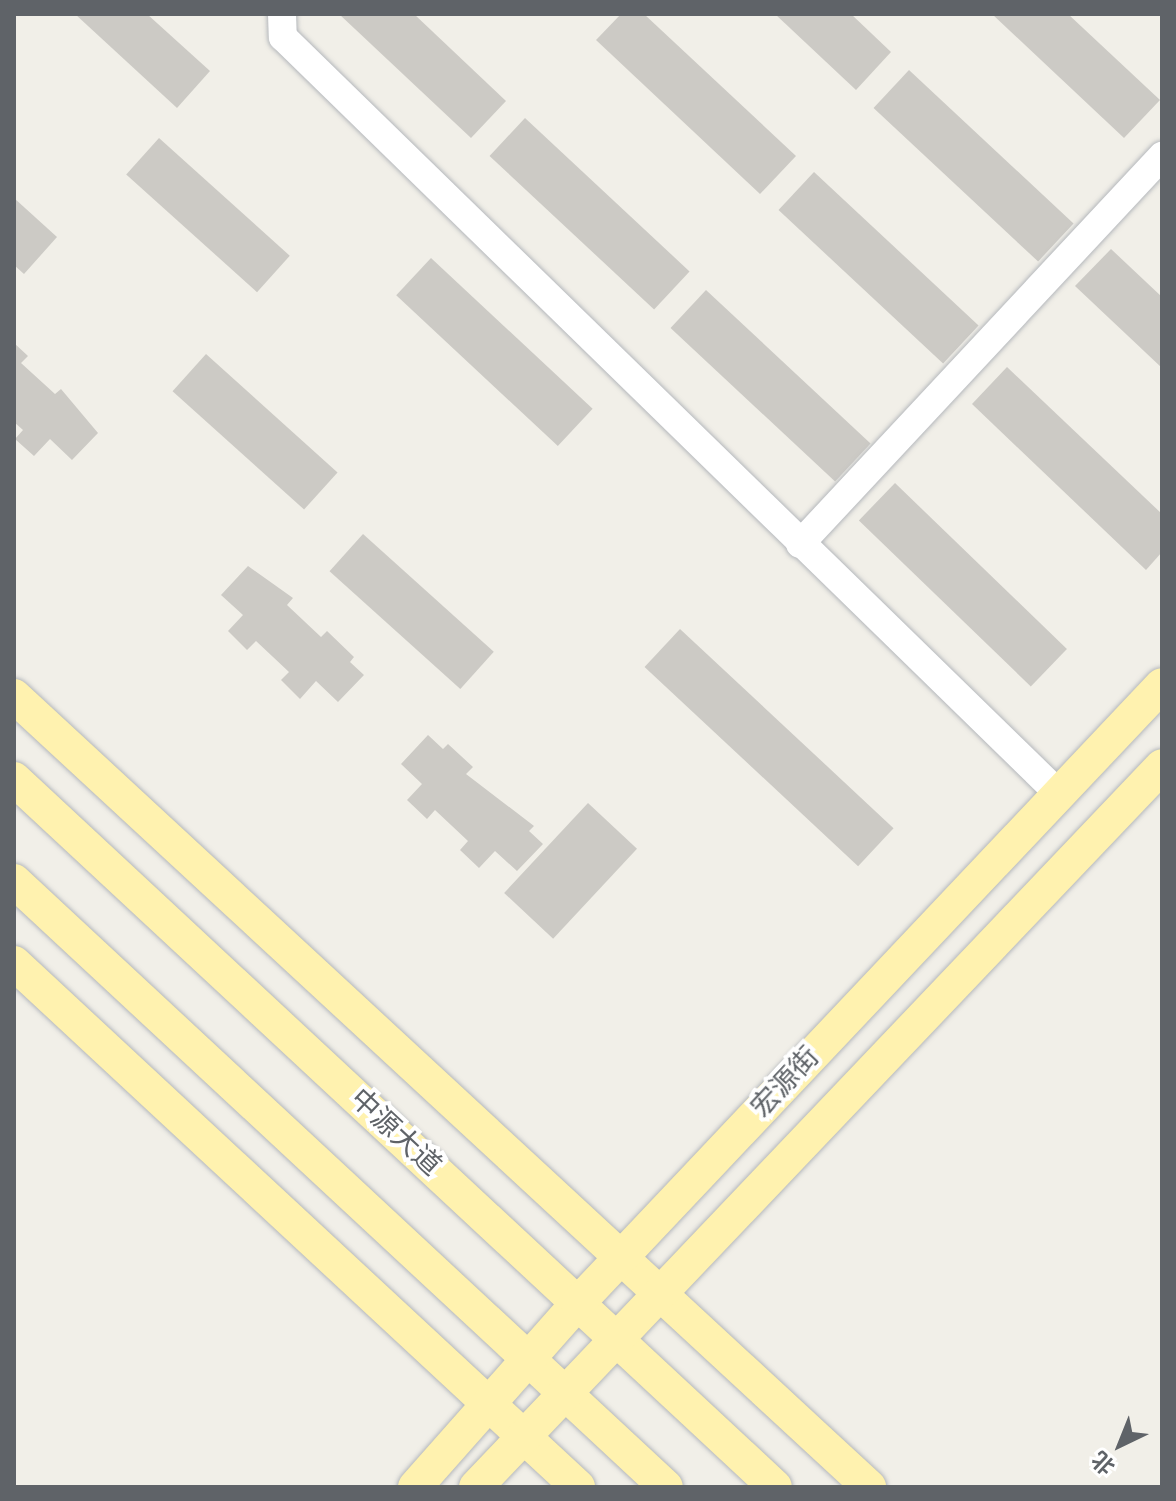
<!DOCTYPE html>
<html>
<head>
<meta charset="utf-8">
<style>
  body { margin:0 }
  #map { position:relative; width:1176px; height:1501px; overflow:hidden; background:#f1efe8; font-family:"Alegreya Sans","Noto Sans SC",sans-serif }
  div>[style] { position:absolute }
  .building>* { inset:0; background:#cccac5; transform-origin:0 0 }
  .roads { filter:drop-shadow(0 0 2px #b5b8bc) drop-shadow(0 0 2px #b5b8bc) }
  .minor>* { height:28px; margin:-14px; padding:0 14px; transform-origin:14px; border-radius:14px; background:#fff }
  .major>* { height:34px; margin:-17px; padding:0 17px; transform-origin:17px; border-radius:17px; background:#fff2af }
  span { translate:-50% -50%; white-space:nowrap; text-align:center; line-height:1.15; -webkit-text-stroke:8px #fff; paint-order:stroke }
  .street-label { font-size:28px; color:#5f6368 }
  .frame { position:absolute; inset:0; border:16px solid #5f6368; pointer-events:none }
  .north { position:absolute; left:1080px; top:1405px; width:80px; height:80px; -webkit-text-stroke:6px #fff; paint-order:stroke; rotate:223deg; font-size:22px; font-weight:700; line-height:32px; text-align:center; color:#5f6368 }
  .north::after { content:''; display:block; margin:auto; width:28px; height:36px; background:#5f6368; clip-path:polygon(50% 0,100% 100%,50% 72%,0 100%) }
</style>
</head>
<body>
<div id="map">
  <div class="building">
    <div style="clip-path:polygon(75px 14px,147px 14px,210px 71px,177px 108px)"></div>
    <div style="clip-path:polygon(339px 14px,414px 14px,506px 101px,471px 138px)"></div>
    <div style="clip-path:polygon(621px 14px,644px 14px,796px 156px,760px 194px,596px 40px)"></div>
    <div style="clip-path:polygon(775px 14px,851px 14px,891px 52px,856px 90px)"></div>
    <div style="clip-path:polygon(992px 14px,1068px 14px,1160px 100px,1124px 138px)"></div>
    <div style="left:909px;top:70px;width:225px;height:52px;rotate:43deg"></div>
    <div style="left:525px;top:118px;width:225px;height:52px;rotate:43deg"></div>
    <div style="left:159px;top:138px;width:176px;height:49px;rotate:42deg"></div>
    <div style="left:814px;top:172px;width:225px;height:52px;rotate:43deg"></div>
    <div style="clip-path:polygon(14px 198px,57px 237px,24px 274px,14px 265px)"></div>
    <div style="clip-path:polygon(1111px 249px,1162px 297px,1162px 368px,1075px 286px)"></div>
    <div style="left:431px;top:258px;width:221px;height:51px;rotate:43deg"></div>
    <div style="left:706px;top:290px;width:225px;height:52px;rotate:43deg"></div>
    <div style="clip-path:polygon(14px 343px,28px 356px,21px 363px,55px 394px,61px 389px,98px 433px,72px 460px,50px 439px,34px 456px,15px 439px,23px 430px,14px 422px)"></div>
    <div style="left:206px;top:354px;width:177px;height:50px;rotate:42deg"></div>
    <div style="clip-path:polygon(1007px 367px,1162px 514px,1162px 552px,1146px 570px,972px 404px)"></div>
    <div style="left:895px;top:483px;width:239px;height:52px;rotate:44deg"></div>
    <div style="left:363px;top:534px;width:176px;height:50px;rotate:42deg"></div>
    <div style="clip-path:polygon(248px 566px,293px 598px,287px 605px,321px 637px,327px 631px,354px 657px,350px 662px,364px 675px,338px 702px,316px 681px,300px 699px,281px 680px,289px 672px,256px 641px,247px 650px,228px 631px,243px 615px,221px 595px)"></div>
    <div style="left:680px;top:629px;width:292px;height:52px;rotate:43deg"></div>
    <div style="clip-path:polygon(428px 735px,443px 749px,448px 744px,473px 767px,466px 774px,534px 826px,529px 831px,543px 844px,517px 871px,495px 851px,479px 868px,460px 850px,468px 841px,435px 810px,427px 819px,407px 800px,422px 784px,401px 764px)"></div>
    <div style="left:588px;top:803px;width:67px;height:123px;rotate:43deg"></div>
  </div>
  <div class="roads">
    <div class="minor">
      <div style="left:282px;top:14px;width:23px;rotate:88deg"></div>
      <div style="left:283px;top:37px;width:1084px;rotate:44.29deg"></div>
      <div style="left:800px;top:544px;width:531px;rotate:-46.99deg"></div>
    </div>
    <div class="major">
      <div style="left:14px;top:696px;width:1165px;rotate:42.77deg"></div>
      <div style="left:14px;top:779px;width:1039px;rotate:42.93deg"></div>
      <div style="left:14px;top:881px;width:890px;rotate:42.91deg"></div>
      <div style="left:14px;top:963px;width:770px;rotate:42.89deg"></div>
      <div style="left:415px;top:1487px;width:246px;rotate:-48.5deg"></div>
      <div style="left:578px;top:1303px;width:850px;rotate:-46.62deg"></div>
      <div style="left:476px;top:1487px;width:995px;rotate:-46.42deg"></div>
    </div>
  </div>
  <div class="street-label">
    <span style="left:786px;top:1083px;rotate:-47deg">宏源街</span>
    <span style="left:395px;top:1133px;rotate:43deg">中源大道</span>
  </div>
  <div class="frame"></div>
  <div class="north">北</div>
</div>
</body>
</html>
